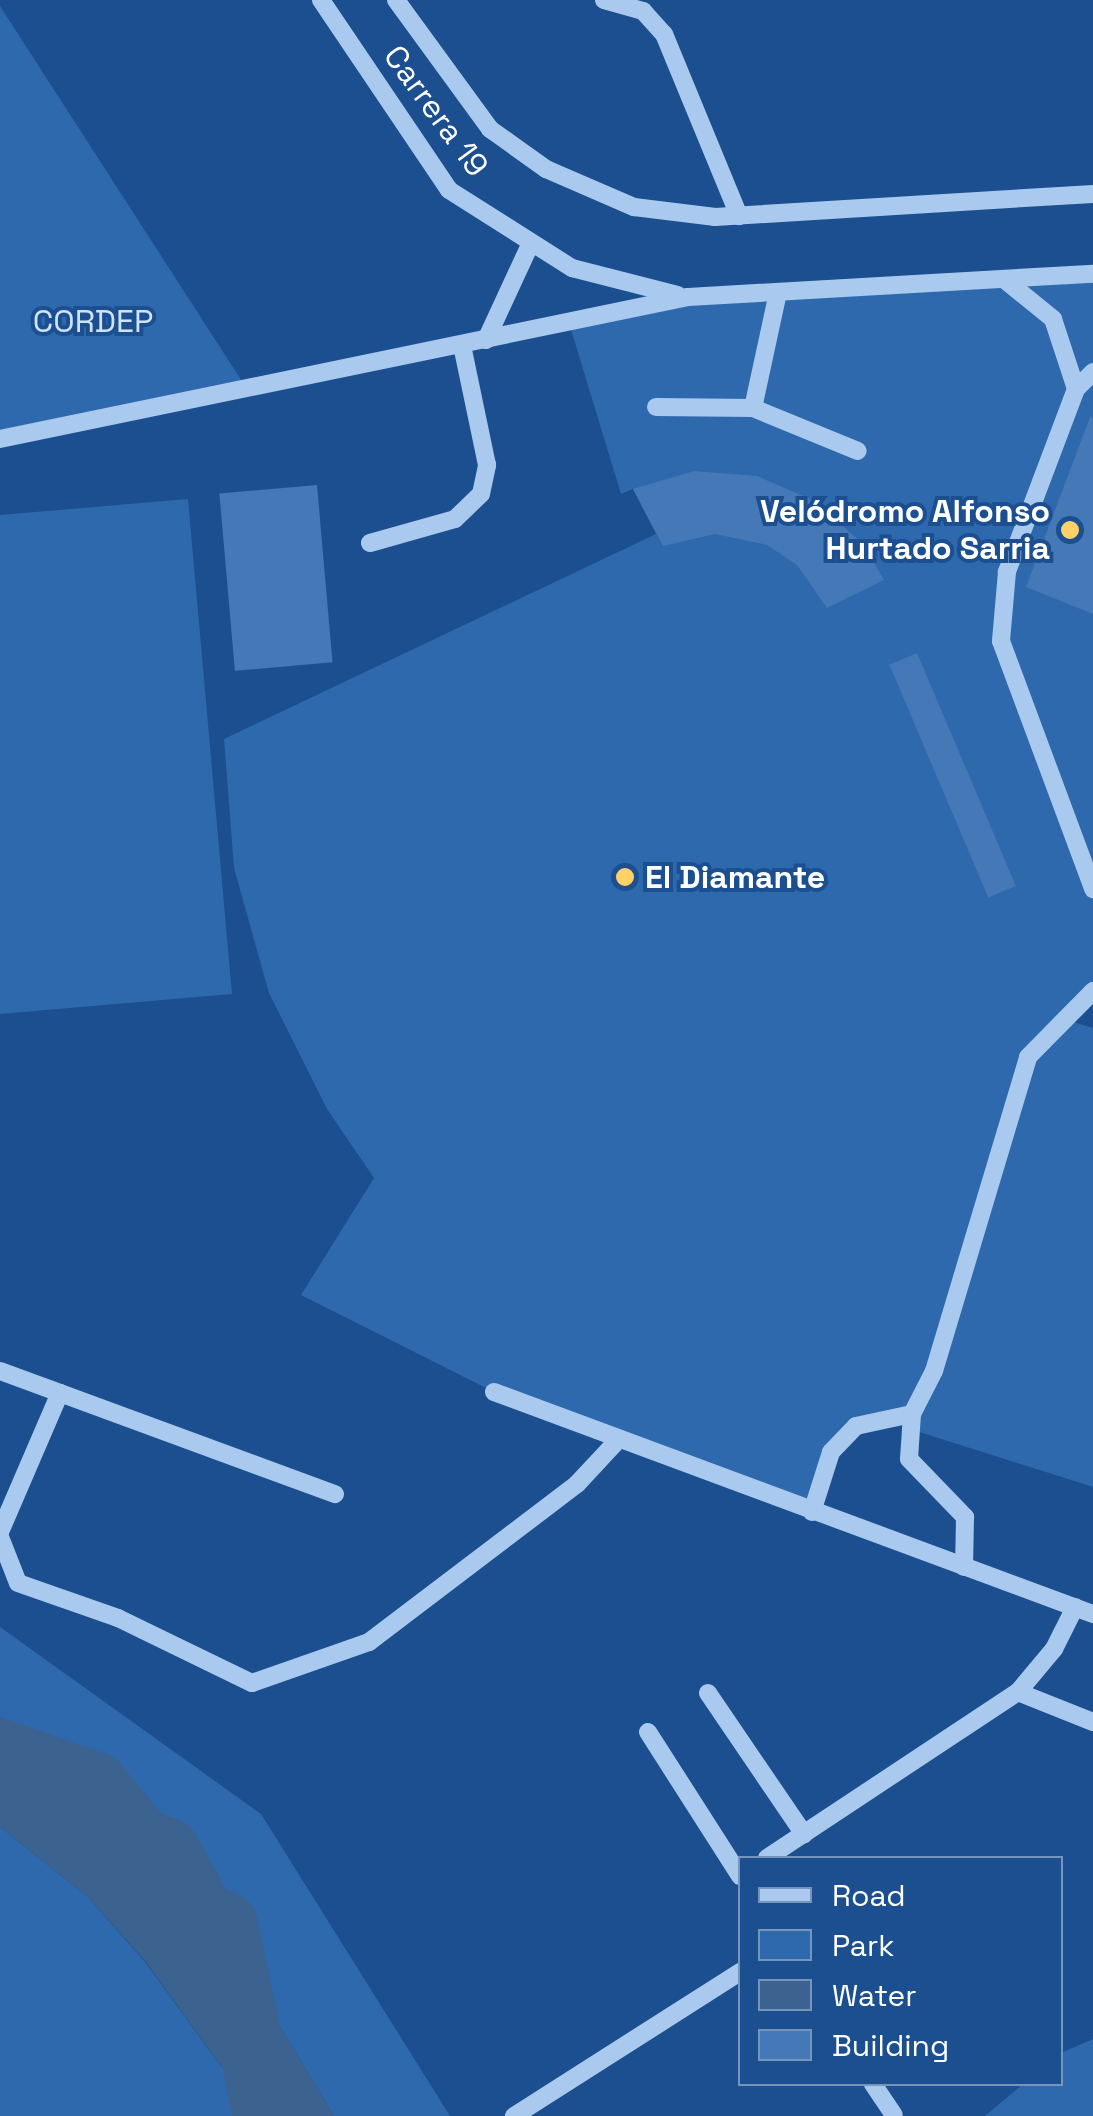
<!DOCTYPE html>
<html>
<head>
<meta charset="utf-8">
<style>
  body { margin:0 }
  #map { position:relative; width:1093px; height:2116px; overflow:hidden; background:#1b4f8f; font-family:"Space Grotesk",sans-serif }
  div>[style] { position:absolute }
  .green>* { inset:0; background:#2e69ad }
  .water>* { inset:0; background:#3c6290 }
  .river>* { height:65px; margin:-32.5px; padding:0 32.5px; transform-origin:32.5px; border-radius:32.5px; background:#3c6290 }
  .building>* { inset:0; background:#4478b7; transform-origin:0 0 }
  .minor>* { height:18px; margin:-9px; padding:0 9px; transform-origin:9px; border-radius:9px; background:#a9c9ee }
  .dots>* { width:28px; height:28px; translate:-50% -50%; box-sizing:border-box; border:5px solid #1b4f8f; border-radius:50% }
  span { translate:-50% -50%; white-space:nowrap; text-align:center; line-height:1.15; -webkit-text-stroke:8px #1b4f8f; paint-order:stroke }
  .street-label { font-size:32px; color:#fff }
  .park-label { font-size:32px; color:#cfe3fa }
  .poi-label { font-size:32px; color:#fff; font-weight:700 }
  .right { translate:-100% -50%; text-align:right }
  .left { translate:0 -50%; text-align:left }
  .legend { position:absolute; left:738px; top:1856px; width:325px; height:230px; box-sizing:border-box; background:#1b4f8f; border:2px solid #7695bc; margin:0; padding:12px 18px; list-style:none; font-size:30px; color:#fff }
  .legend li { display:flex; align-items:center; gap:20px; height:50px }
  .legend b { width:50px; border:2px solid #7695bc }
</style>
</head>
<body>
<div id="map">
  <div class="green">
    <div style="clip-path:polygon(0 6px,247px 389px,0 439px)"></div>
    <div style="clip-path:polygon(1093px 274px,1093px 991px,1061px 1018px,1093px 1028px,1093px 1487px,910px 1429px,917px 1408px,856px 1426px,831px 1451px,812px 1512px,494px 1392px,301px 1295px,374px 1178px,327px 1109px,269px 993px,234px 868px,224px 739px,656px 534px,633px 489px,621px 494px,569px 323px,688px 297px)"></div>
    <div style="clip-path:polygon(188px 499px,232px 994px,0 1014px,0 515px)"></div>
    <div style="clip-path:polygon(0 1627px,261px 1814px,450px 2116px,334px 2116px,272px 2013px,141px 1840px,0 1717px)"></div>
    <div style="clip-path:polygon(0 1827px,88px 1897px,146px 1963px,257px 2116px,0 2116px)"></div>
    <div style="clip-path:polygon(1093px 2039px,1093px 2116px,985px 2116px,1023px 2084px,1060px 2084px,1061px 2053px)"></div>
  </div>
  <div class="water">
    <div style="clip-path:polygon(0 1717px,141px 1840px,272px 2013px,334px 2116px,257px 2116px,146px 1962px,88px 1897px,0 1827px)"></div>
  </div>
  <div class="river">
    <div style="left:0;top:1751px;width:101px;rotate:19.2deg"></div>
    <div style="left:95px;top:1784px;width:72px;rotate:50.6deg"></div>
    <div style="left:141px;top:1840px;width:28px;rotate:21deg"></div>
    <div style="left:167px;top:1850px;width:72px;rotate:60.9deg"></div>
    <div style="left:202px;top:1913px;width:25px;rotate:26deg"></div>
    <div style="left:225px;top:1924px;width:196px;rotate:78.2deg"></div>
  </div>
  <div class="building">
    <div style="clip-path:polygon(1090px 417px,1093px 418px,1093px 614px,1026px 587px)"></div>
    <div style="clip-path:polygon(694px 471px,757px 476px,815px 501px,863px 544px,884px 580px,827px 608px,797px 565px,767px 545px,715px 534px,663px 546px,633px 489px)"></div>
    <div style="left:317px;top:485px;width:178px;height:98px;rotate:85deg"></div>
    <div style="left:917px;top:653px;width:253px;height:30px;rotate:67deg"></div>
  </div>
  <div class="minor">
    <div style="left:321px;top:0;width:229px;rotate:56deg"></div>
    <div style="left:449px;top:190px;width:146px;rotate:32.4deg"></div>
    <div style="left:572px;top:268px;width:109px;rotate:14.3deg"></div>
    <div style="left:396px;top:0;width:160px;rotate:53.9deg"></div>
    <div style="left:490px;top:129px;width:69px;rotate:35.5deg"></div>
    <div style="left:546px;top:169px;width:96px;rotate:23.4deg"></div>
    <div style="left:634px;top:207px;width:82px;rotate:7deg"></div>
    <div style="left:715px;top:217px;width:379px;rotate:-3.5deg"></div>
    <div style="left:604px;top:0;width:41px;rotate:15.8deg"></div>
    <div style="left:643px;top:11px;width:31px;rotate:48deg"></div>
    <div style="left:664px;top:34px;width:197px;rotate:67.6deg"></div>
    <div style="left:1005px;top:280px;width:62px;rotate:39.1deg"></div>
    <div style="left:1053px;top:319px;width:74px;rotate:71.8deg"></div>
    <div style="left:486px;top:340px;width:102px;rotate:-65.2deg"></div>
    <div style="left:1093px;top:372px;width:24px;rotate:135deg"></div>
    <div style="left:1076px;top:389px;width:196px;rotate:110.7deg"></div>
    <div style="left:1007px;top:572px;width:69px;rotate:95deg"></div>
    <div style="left:1001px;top:641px;width:265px;rotate:69.6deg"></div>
    <div style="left:656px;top:407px;width:97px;rotate:0.6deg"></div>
    <div style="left:753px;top:408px;width:114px;rotate:-77.8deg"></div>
    <div style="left:753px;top:408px;width:113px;rotate:22.3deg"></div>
    <div style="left:0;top:439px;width:703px;rotate:-11.66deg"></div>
    <div style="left:688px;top:297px;width:406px;rotate:-3.3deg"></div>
    <div style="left:370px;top:543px;width:88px;rotate:-15.8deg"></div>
    <div style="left:455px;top:519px;width:36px;rotate:-44deg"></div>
    <div style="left:481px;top:494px;width:30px;rotate:-78deg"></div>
    <div style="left:487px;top:465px;width:123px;rotate:-101.8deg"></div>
    <div style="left:0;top:1371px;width:64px;rotate:20.1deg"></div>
    <div style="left:494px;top:1392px;width:639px;rotate:20.34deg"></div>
    <div style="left:912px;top:1414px;width:45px;rotate:93.8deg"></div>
    <div style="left:909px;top:1459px;width:81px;rotate:46deg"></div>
    <div style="left:965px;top:1517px;width:50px;rotate:91.1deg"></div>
    <div style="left:812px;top:1512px;width:63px;rotate:-72.4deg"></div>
    <div style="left:831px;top:1452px;width:36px;rotate:-46deg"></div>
    <div style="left:856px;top:1426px;width:57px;rotate:-12.1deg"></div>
    <div style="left:912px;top:1414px;width:48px;rotate:-62.9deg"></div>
    <div style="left:934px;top:1371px;width:328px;rotate:-73.3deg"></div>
    <div style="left:1028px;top:1057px;width:93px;rotate:-45.4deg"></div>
    <div style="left:0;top:1532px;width:151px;rotate:-66.7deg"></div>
    <div style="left:60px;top:1393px;width:293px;rotate:20.2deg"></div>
    <div style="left:0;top:1537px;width:49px;rotate:68.6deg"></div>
    <div style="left:18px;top:1583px;width:106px;rotate:19.3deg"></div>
    <div style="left:118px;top:1618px;width:149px;rotate:25.9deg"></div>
    <div style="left:252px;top:1683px;width:124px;rotate:-19.3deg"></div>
    <div style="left:369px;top:1642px;width:261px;rotate:-37.2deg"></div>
    <div style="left:577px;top:1484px;width:62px;rotate:-47deg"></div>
    <div style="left:1018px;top:1692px;width:81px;rotate:21.8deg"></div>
    <div style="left:708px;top:1693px;width:171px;rotate:55.8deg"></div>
    <div style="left:648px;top:1732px;width:171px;rotate:57.4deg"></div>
    <div style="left:767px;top:1858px;width:301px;rotate:-33.5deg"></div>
    <div style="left:1018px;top:1692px;width:56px;rotate:-50.1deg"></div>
    <div style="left:1054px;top:1649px;width:47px;rotate:-63.4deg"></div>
    <div style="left:873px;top:2084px;width:37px;rotate:56deg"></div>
    <div style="left:514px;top:2116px;width:268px;rotate:-32.5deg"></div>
  </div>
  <div class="dots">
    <div style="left:1070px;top:530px;background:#ffd166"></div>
    <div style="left:625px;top:877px;background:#ffd166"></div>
  </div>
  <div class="street-label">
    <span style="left:436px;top:111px;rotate:54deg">Carrera 19</span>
  </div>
  <div class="park-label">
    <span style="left:93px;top:321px">CORDEP</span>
  </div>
  <div class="poi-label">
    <span class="right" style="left:1050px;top:530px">Velódromo Alfonso<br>Hurtado Sarria</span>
    <span class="left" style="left:645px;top:877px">El Diamante</span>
  </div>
  <ul class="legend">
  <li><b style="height:12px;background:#a9c9ee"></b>Road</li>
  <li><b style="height:28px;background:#2e69ad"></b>Park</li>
  <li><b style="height:28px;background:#3c6290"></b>Water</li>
  <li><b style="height:28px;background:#4478b7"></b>Building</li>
  </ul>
</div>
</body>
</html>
